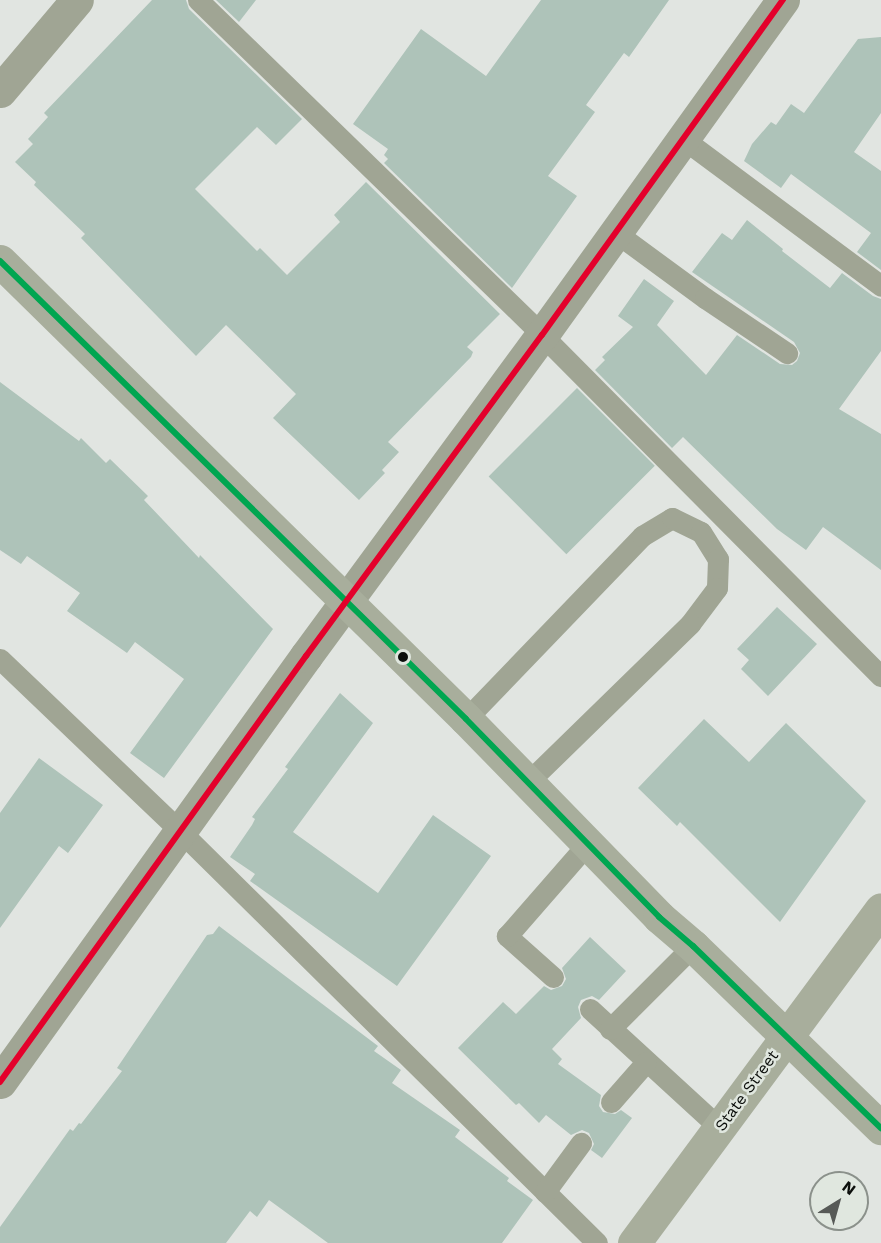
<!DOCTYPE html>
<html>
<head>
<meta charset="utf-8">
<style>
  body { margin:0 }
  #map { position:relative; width:881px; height:1243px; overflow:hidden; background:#e1e5e1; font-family:"Work Sans",sans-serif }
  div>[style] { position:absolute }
  .building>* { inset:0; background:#aec3b9; transform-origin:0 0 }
  .service>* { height:21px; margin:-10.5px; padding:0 10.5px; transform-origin:10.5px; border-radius:10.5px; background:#a0a594 }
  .minor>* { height:33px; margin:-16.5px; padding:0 16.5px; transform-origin:16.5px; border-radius:16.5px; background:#a0a594 }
  .secondary>* { height:33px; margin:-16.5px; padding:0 16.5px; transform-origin:16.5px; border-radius:16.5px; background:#a8ae9c }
  .bus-1>* { height:6px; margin:-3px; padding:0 3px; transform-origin:3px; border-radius:3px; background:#00a651 }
  .bus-2>* { height:6px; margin:-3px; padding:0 3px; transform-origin:3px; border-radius:3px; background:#e4002b }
  .dots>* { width:16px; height:16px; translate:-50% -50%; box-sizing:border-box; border:3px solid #e0e7df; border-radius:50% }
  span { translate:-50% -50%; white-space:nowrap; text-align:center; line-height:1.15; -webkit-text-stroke:5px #e0e7df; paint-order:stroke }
  .street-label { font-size:16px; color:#0c0f0c }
  .north { position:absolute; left:809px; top:1171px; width:60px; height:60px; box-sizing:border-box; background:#e0e7df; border:2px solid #8b918b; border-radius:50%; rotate:37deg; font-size:16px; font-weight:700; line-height:24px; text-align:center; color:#0c0f0c }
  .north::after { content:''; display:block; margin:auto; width:21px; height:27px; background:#575a57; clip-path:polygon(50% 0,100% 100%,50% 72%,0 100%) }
</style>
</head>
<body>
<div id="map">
  <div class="building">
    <div style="clip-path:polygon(152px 0,186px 0,189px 9px,302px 119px,276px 145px,257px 127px,195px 189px,257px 251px,260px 248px,287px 275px,340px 222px,334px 215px,366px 182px,500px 314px,467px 347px,473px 352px,471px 357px,388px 442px,399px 452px,382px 470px,385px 473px,359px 500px,273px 418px,296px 394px,226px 325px,196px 356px,81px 238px,85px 234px,34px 185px,36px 182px,15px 162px,33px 144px,28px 139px,48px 117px,44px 113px)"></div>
    <div style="clip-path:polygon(216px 0,256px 0,239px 22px)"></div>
    <div style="clip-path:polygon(541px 0,669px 0,629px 57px,624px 53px,586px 105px,595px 112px,548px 176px,577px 196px,512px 288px,384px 163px,388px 159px,384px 155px,388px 149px,353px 124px,421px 29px,486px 76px)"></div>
    <div style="clip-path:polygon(881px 37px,881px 113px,854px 152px,881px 171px,881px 270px,857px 252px,871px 233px,791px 174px,781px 188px,744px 161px,752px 144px,771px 122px,776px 125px,791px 104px,804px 113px,858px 39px)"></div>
    <div style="clip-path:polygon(747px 220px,783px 249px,782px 251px,830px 288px,842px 273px,873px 296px,881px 299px,881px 351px,839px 409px,881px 434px,881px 570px,823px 527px,806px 550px,777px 529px,683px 437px,672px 448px,595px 370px,605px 360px,602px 357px,633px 327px,618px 316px,644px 279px,674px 301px,657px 325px,706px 375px,737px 335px,780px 364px,792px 365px,797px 361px,800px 353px,794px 342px,692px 272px,722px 233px,732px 240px)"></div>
    <div style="clip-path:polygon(0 382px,79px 441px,81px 438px,106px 463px,110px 459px,148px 496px,144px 500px,199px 558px,200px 555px,273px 629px,164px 778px,130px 753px,184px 679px,135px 642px,127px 653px,67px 611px,80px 593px,27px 556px,21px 564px,0 550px)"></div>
    <div style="left:577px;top:388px;width:110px;height:125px;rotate:45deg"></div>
    <div style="clip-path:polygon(777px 607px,817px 644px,768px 696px,741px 669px,749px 660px,737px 649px)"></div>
    <div style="clip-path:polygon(340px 693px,373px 723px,293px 832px,378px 893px,433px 815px,491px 856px,397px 986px,250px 881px,255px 874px,230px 857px,252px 825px,255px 819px,252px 817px,288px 769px,285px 767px)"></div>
    <div style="clip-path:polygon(704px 719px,749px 762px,786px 723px,866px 801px,780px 922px,680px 822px,677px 826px,638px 788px)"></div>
    <div style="clip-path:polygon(39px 758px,103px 805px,68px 853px,59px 846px,0 928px,0 813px)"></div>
    <div style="clip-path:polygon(219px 926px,378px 1046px,374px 1051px,401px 1070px,392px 1083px,460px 1130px,455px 1137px,509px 1178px,507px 1181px,533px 1200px,502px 1243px,328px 1243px,269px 1200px,257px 1217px,250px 1211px,226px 1243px,0 1243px,0 1227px,70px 1129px,73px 1131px,79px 1123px,81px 1124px,122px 1071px,117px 1068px,207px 935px,213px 934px)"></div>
    <div style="clip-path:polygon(590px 937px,626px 971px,599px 1000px,592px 996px,581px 1000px,578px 1007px,581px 1018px,552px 1049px,562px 1059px,558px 1064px,601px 1095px,599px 1106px,603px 1112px,615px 1114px,621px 1110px,632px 1118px,602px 1158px,591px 1150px,594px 1144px,589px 1133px,582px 1130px,571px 1135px,546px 1115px,539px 1123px,519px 1103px,516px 1105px,458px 1048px,503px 1002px,516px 1014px,544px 986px,551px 990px,562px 986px,566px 979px,562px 968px)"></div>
  </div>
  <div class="service">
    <div style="left:198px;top:0;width:480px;rotate:44.2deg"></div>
    <div style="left:542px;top:335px;width:481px;rotate:45.2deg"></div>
    <div style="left:682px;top:138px;width:248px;rotate:36.6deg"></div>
    <div style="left:615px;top:232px;width:112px;rotate:36.3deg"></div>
    <div style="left:705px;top:298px;width:99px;rotate:33.9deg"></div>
    <div style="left:0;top:659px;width:249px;rotate:43.7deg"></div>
    <div style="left:180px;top:831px;width:586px;rotate:44.65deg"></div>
    <div style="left:466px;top:719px;width:254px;rotate:-46.1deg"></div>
    <div style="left:642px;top:536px;width:35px;rotate:-31deg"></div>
    <div style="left:672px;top:518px;width:32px;rotate:26deg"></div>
    <div style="left:701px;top:532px;width:32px;rotate:58deg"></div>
    <div style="left:718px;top:559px;width:29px;rotate:92deg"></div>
    <div style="left:717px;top:588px;width:45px;rotate:126.9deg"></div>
    <div style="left:690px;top:624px;width:226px;rotate:135.7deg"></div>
    <div style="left:553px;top:977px;width:62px;rotate:-138.3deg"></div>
    <div style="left:507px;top:936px;width:123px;rotate:-48.9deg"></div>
    <div style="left:590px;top:1009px;width:176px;rotate:42.5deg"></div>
    <div style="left:610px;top:1029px;width:117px;rotate:-45deg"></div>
    <div style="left:611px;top:1102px;width:53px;rotate:-48.8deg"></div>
    <div style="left:545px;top:1192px;width:61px;rotate:-53.7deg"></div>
  </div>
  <div class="minor">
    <div style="left:0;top:91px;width:119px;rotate:-49.8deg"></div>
    <div style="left:0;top:1082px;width:525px;rotate:-54.31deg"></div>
    <div style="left:306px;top:656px;width:398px;rotate:-53.7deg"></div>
    <div style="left:542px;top:335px;width:413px;rotate:-54.3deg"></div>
  </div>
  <div class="secondary">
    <div style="left:0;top:261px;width:653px;rotate:44.5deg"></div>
    <div style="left:466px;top:719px;width:277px;rotate:45.7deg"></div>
    <div style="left:659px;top:917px;width:45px;rotate:40.5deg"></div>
    <div style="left:693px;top:946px;width:262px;rotate:44.1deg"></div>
    <div style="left:634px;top:1243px;width:415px;rotate:-53.5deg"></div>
  </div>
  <div class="bus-1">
    <div style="left:0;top:261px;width:653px;rotate:44.5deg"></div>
    <div style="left:466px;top:719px;width:277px;rotate:45.7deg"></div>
    <div style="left:659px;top:917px;width:45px;rotate:40.5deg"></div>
    <div style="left:693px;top:946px;width:262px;rotate:44.1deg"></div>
  </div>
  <div class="bus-2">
    <div style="left:0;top:1082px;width:525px;rotate:-54.31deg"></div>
    <div style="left:306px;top:656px;width:398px;rotate:-53.7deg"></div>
    <div style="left:542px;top:335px;width:413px;rotate:-54.3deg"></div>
  </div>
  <div class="dots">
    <div style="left:403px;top:657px;background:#0c0f0c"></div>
  </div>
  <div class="street-label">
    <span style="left:747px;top:1091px;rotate:-54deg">State Street</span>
  </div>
  <div class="north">N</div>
</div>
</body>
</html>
